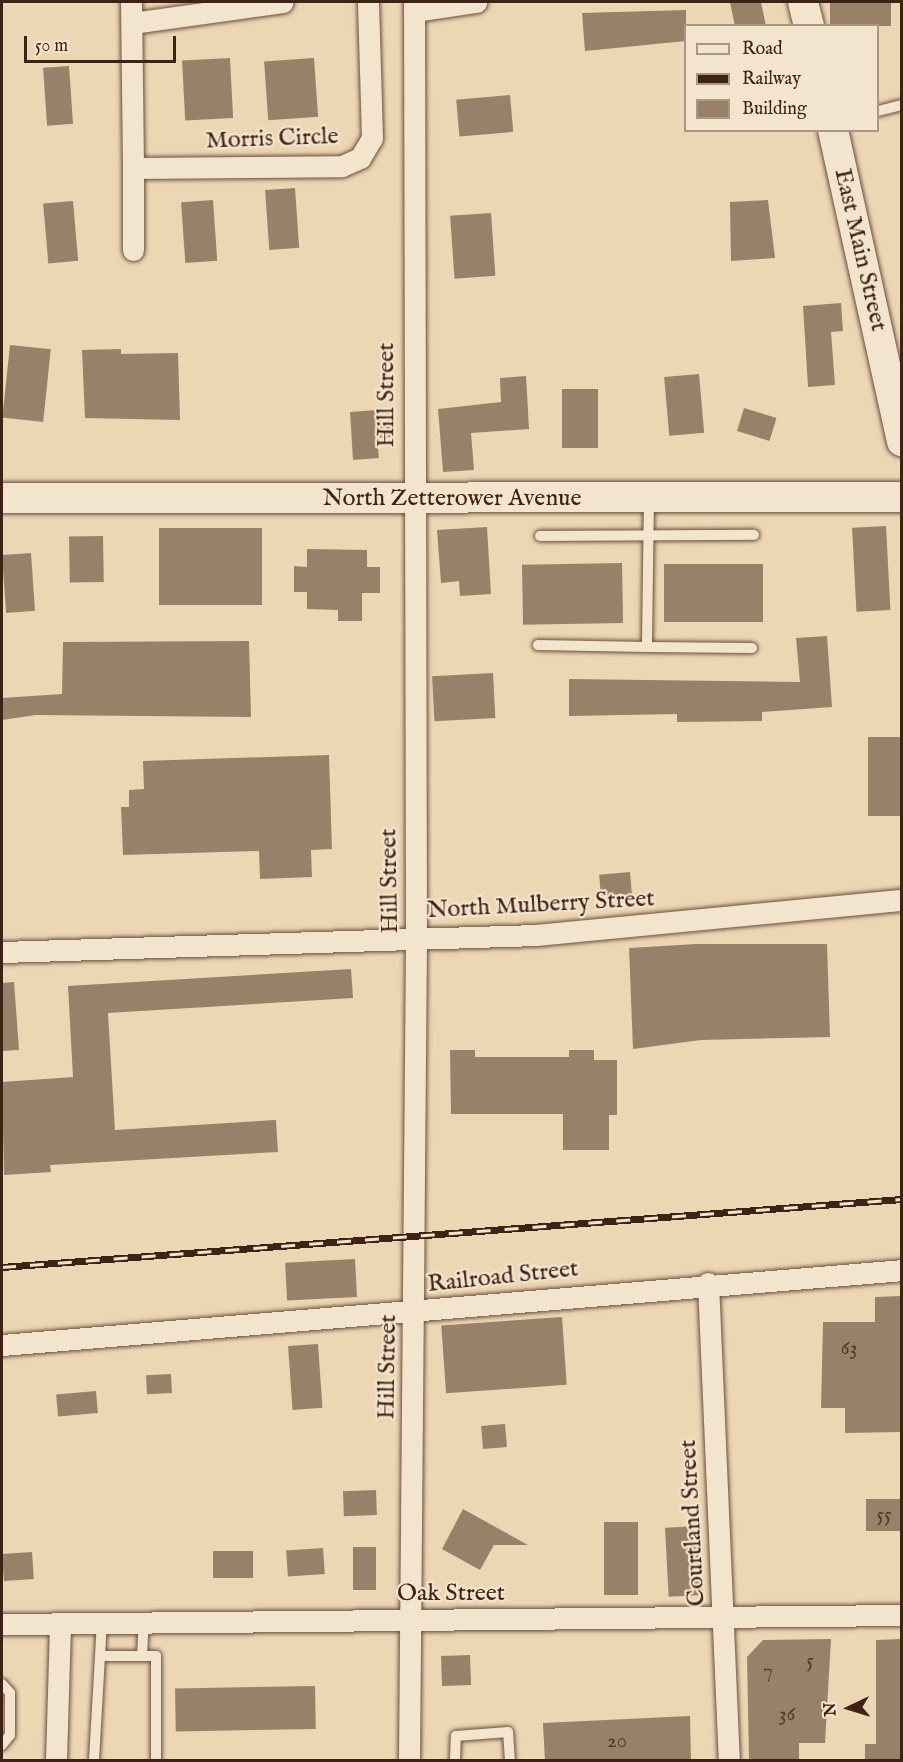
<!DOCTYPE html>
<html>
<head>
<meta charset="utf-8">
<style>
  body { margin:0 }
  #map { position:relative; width:903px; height:1762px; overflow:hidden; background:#edd6b4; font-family:"IM FELL English",serif }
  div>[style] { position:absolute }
  .building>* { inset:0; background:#998068; transform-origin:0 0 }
  .roads { filter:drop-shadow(0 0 2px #694f3d) drop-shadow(0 0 2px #694f3d) }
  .lane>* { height:10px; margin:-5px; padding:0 5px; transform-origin:5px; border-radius:5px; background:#f3e4ce }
  .street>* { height:21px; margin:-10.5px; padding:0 10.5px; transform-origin:10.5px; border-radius:10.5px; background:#f3e4ce }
  .secondary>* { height:30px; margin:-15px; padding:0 15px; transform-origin:15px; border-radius:15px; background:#f3e4ce }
  .rail>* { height:7px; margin-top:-3.5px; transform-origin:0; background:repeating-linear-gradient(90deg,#f3e4ce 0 14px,#3d2215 0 28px); box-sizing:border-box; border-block:2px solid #3d2215 }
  span { translate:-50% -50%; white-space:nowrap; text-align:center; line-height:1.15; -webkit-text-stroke:4.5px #f3e4ce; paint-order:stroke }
  .number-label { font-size:21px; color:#543a2a }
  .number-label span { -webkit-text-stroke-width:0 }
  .street-label { font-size:24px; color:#3d2215 }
  .frame { position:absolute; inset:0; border:3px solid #3d2215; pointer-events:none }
  .legend { position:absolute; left:684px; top:24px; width:195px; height:108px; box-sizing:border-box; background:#f3e4ce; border:2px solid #aa9684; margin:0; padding:8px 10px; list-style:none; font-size:18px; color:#3d2215 }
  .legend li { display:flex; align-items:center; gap:12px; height:30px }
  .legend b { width:30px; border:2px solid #aa9684 }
  .north { position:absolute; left:819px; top:1678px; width:60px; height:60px; -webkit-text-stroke:4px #f3e4ce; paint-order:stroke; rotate:266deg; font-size:16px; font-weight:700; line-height:24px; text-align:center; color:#3d2215 }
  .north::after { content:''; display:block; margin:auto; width:21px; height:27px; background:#3d2215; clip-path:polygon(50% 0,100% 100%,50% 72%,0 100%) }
  .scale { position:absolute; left:24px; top:36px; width:152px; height:27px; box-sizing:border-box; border:3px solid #3d2215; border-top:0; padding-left:8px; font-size:18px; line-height:21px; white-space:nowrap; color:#3d2215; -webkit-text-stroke:4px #f3e4ce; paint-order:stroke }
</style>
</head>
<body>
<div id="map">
  <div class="building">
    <div style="clip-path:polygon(730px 2px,761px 2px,766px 26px,735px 26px)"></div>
    <div style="left:830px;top:2px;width:61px;height:24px"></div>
    <div style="clip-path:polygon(686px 10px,686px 41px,585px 51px,582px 13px)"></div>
    <div style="left:230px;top:58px;width:60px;height:48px;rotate:87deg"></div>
    <div style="left:314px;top:58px;width:59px;height:50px;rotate:86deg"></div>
    <div style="left:69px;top:66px;width:58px;height:26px;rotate:86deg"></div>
    <div style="left:510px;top:95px;width:37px;height:54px;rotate:85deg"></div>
    <div style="left:295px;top:188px;width:60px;height:30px;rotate:86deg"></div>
    <div style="left:213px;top:200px;width:61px;height:32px;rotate:86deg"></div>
    <div style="clip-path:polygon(768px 200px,775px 258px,731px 261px,730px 202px)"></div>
    <div style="left:73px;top:201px;width:60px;height:30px;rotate:85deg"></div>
    <div style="left:491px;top:213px;width:63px;height:41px;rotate:86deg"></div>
    <div style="clip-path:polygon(841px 303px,843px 331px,831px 332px,835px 385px,808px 387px,803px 306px)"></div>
    <div style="left:10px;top:345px;width:41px;height:73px;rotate:6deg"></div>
    <div style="clip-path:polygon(121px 349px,121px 354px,178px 353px,180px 420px,85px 418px,82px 350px)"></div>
    <div style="left:699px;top:374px;width:59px;height:35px;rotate:85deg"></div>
    <div style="clip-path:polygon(526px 376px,529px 429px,471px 433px,474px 470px,443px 472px,438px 409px,501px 402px,500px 378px)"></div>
    <div style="left:562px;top:389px;width:36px;height:59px"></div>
    <div style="left:744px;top:408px;width:34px;height:24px;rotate:17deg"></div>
    <div style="clip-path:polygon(389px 409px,391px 437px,377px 438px,379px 458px,353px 460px,350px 412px)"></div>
    <div style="left:886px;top:526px;width:84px;height:34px;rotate:87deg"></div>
    <div style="clip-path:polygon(487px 527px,491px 594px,460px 596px,459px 581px,441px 583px,437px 530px)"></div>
    <div style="left:262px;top:528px;width:77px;height:103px;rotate:90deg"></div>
    <div style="left:103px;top:536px;width:46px;height:34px;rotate:89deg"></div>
    <div style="clip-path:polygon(307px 549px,367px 550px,367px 567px,380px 567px,380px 593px,362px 593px,362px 621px,338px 621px,338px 610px,307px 609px,307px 592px,294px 592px,294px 566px,307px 567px)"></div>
    <div style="left:31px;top:553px;width:58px;height:29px;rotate:86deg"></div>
    <div style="left:622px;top:563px;width:60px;height:100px;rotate:89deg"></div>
    <div style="left:763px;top:564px;width:58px;height:99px;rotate:90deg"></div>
    <div style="clip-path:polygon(827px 636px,832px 707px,762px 712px,762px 721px,677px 722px,677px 714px,569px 716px,569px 679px,800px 682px,796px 638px)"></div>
    <div style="clip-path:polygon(249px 641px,251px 717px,36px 715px,2px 720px,2px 698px,62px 694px,63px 642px)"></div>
    <div style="left:493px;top:673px;width:45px;height:61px;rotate:87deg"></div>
    <div style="left:902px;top:737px;width:79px;height:34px;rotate:90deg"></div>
    <div style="clip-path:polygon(329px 755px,332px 849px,311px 850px,312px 877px,260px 879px,259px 851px,123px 855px,121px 807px,129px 807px,129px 790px,144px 789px,143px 761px)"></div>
    <div style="left:630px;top:872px;width:23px;height:31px;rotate:85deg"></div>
    <div style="clip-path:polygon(696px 944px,827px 944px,830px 1037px,701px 1040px,633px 1049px,629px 948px)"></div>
    <div style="clip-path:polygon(351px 969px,353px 998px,108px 1013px,115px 1130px,276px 1120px,278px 1152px,50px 1165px,51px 1172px,4px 1175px,2px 1082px,73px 1077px,68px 986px)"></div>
    <div style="clip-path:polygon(14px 982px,19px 1050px,2px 1051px,2px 983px)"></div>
    <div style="clip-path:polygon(450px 1050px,475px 1050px,475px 1057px,569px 1057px,569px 1050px,594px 1050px,594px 1060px,617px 1060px,617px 1115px,609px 1115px,609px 1150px,563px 1150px,563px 1114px,451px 1114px)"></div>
    <div style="left:355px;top:1259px;width:38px;height:70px;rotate:87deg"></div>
    <div style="clip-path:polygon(902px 1296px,902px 1432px,845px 1433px,845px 1408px,821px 1408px,823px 1322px,875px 1322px,875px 1297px)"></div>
    <div style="left:562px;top:1317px;width:68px;height:121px;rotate:86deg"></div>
    <div style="left:318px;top:1344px;width:64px;height:30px;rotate:86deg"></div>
    <div style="left:171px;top:1374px;width:19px;height:25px;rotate:87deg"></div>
    <div style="left:96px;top:1391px;width:22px;height:40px;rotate:85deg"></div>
    <div style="left:505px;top:1424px;width:23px;height:24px;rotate:85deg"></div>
    <div style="left:376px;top:1490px;width:25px;height:33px;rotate:88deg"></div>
    <div style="left:902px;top:1499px;width:32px;height:36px;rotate:90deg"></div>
    <div style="clip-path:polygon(463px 1509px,528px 1545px,494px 1545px,480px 1570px,442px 1549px)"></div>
    <div style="left:604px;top:1522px;width:34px;height:73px"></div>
    <div style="left:699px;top:1526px;width:69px;height:34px;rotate:87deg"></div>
    <div style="left:353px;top:1547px;width:23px;height:43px"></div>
    <div style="left:323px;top:1548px;width:26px;height:37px;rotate:86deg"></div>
    <div style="left:213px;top:1551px;width:40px;height:27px"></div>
    <div style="left:32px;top:1552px;width:27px;height:30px;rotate:86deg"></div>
    <div style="clip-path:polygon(831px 1639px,825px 1743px,799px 1743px,799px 1761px,749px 1761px,747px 1657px,763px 1640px)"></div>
    <div style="clip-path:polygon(902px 1639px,902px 1761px,865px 1761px,865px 1744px,876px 1744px,876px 1640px)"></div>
    <div style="left:470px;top:1655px;width:30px;height:29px;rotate:88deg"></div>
    <div style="left:315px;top:1686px;width:43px;height:140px;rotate:89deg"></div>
    <div style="clip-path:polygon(690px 1716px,691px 1761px,545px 1761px,543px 1723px)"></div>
  </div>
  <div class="roads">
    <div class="lane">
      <div style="left:878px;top:111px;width:25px;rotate:-14deg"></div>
      <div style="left:649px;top:498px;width:149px;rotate:90.8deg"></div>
      <div style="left:647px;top:647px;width:105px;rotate:0.5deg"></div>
      <div style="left:540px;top:536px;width:214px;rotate:-0.3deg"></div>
      <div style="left:538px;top:645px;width:109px;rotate:1.1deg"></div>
      <div style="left:100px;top:1656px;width:56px"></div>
      <div style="left:156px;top:1656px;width:104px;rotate:90deg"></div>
      <div style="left:142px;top:1656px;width:33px;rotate:-87deg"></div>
      <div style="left:2px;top:1684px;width:12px;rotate:48deg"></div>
      <div style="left:10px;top:1693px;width:42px;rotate:90deg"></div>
      <div style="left:10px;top:1735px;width:13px;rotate:129deg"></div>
      <div style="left:94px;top:1760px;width:137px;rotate:-86.7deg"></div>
      <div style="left:455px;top:1760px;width:24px;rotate:-88deg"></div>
      <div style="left:456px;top:1736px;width:52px;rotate:-4.4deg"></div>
      <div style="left:508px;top:1732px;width:28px;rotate:86deg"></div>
    </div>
    <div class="street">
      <div style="left:131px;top:2px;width:166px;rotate:89.3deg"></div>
      <div style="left:133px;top:168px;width:209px;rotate:-0.5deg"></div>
      <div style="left:342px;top:166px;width:20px;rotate:-24deg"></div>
      <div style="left:360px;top:158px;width:23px;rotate:-59deg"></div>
      <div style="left:372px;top:138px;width:136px;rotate:-91.7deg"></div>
      <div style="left:414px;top:11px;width:63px;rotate:-8.3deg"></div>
      <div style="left:132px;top:23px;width:152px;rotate:-7.9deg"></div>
      <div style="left:133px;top:250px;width:82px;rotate:-90deg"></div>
      <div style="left:2px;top:952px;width:534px;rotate:-1.82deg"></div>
      <div style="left:536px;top:935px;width:368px;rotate:-5.5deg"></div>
      <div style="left:708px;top:1283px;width:477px;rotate:87.5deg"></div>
      <div style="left:2px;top:1345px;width:903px;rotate:-4.76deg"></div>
      <div style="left:2px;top:1624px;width:900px;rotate:-0.57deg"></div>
      <div style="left:56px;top:1760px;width:137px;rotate:-88.3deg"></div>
      <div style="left:409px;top:1760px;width:822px;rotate:-89.51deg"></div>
      <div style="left:416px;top:938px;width:936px;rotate:-90.12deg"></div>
    </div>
    <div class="secondary">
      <div style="left:803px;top:2px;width:25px;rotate:76deg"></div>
      <div style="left:833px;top:130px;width:319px;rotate:77.5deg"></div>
      <div style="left:2px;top:498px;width:900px;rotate:-0.06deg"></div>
    </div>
  </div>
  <div class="rail">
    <div style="left:2px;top:1267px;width:903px;rotate:-4.32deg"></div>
  </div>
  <div class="number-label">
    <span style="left:849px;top:1349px">63</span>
    <span style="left:884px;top:1516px">55</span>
    <span style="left:810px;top:1662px">5</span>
    <span style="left:768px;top:1672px">7</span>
    <span style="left:787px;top:1715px">36</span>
    <span style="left:617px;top:1742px">20</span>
  </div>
  <div class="street-label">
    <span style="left:272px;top:139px;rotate:-2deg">Morris Circle</span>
    <span style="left:860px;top:250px;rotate:77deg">East Main Street</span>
    <span style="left:387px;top:395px;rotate:-90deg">Hill Street</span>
    <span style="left:452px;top:499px">North Zetterower Avenue</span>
    <span style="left:390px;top:881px;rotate:-91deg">Hill Street</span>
    <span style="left:541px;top:905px;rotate:-3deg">North Mulberry Street</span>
    <span style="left:503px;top:1277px;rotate:-6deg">Railroad Street</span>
    <span style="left:388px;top:1367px;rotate:-89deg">Hill Street</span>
    <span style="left:693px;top:1523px;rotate:-93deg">Courtland Street</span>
    <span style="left:451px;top:1594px">Oak Street</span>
  </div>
  <div class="frame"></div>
  <ul class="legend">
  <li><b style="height:8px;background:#f3e4ce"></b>Road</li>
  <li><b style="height:8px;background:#3d2215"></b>Railway</li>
  <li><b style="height:16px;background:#998068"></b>Building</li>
  </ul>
  <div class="north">N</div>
  <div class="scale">50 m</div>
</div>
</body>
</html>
